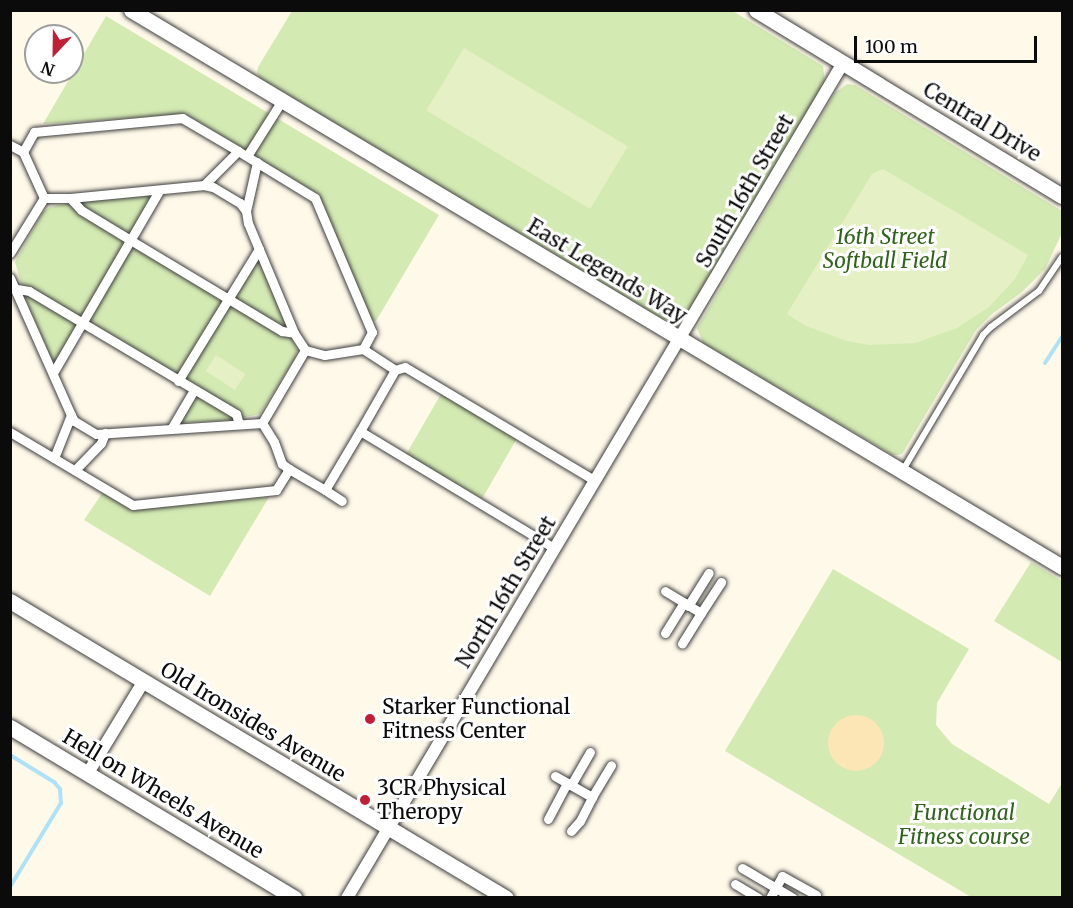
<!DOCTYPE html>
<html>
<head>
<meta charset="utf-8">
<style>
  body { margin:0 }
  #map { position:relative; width:1073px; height:908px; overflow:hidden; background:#fff9ea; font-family:Merriweather,serif }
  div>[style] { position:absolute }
  .green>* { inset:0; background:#d4eab3; transform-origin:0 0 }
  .sand>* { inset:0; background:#fce6b5 }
  .round { border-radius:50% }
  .pitch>* { inset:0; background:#e5f1c5; transform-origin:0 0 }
  .stream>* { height:4px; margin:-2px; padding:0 2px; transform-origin:2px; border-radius:2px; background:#ade2f8 }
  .roads { filter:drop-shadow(0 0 2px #3e3e3e) drop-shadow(0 0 2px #3e3e3e) }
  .service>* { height:6px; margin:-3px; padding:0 3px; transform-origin:3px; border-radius:3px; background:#fff }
  .pedestrian>* { height:9px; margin:-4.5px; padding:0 4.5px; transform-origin:4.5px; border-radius:4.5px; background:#fff }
  .minor>* { height:12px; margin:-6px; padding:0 6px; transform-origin:6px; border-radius:6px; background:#fff }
  .tertiary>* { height:15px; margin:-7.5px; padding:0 7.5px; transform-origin:7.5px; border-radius:7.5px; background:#fff }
  .dots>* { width:16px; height:16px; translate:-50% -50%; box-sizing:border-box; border:3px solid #fff; border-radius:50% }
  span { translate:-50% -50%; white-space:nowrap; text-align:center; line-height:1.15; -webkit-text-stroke:6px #fff; paint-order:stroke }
  .street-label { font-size:21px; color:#0b0b0b }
  .park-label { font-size:21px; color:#30641b; font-style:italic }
  .poi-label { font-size:21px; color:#0b0b0b }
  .left { translate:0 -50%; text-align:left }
  .frame { position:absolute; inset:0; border:12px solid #0b0b0b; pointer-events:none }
  .north { position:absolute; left:24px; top:24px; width:60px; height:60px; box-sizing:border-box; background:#fff; border:2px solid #9d9d9d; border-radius:50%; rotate:202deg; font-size:16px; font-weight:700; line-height:24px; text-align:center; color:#0b0b0b }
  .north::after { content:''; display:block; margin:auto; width:21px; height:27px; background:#bf2035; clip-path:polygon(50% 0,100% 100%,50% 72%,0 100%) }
  .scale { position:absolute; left:854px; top:36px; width:183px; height:27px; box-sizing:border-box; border:3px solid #0b0b0b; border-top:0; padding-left:8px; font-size:18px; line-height:21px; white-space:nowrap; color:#0b0b0b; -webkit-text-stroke:4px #fff; paint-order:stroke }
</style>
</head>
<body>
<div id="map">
  <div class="green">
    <div style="clip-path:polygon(731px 10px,823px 66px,825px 82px,685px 317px,674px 322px,663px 319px,260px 78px,257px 73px,258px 67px,292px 11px)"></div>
    <div style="clip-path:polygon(106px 16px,439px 215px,376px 321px,371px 320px,316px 193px,186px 114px,43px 124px)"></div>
    <div style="clip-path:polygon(847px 84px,855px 85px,1062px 211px,1062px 233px,1045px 269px,1022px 292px,992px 314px,976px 330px,902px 454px,898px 455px,893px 455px,703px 343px,697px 328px,835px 93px)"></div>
    <div style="clip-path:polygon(151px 195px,127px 241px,230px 303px,258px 258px,297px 350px,295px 358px,260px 414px,231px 420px,180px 423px,199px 388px,83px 317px,56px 361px,52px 360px,25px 297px,15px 262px,43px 212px,50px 207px,82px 201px)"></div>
    <div style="left:441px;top:394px;width:88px;height:70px;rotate:30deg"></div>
    <div style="clip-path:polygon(103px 492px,130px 508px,269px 497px,210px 596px,84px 520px)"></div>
    <div style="clip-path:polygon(1031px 562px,1062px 581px,1062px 662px,994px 621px)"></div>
    <div style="clip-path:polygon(833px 569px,969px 649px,937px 703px,936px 725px,952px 744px,1049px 804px,1062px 783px,1062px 897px,971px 897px,725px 751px)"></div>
  </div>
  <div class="sand">
    <div class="round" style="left:828px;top:715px;width:56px;height:56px"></div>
  </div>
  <div class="pitch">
    <div style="left:464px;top:48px;width:191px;height:73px;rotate:31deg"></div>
    <div style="clip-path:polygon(883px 169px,1028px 255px,1015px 279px,989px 307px,957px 328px,915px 343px,869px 345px,847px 341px,806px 326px,787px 314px,872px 174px)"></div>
    <div style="left:216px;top:355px;width:35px;height:19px;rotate:33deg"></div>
  </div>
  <div class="stream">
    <div style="left:1045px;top:363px;width:31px;rotate:-57deg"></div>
    <div style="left:10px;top:755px;width:52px;rotate:31.5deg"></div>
    <div style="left:54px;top:782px;width:9px;rotate:49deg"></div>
    <div style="left:60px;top:789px;width:14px;rotate:86deg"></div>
    <div style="left:61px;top:803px;width:98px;rotate:121.3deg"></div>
  </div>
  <div class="roads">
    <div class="service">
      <div style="left:903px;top:470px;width:157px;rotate:-59.3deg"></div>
      <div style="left:983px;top:335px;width:11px;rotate:-45deg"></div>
      <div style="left:991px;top:327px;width:60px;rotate:-36.9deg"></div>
      <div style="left:1039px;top:291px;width:41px;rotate:-55.9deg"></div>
    </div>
    <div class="pedestrian">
      <div style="left:10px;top:145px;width:15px;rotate:28deg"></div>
      <div style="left:247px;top:156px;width:64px;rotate:-57.8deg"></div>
      <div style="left:204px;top:185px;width:48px;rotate:-45deg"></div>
      <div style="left:44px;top:198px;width:51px;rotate:-114.5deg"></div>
      <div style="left:23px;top:152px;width:23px;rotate:-61deg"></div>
      <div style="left:34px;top:132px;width:149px;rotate:-5.4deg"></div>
      <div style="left:182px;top:118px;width:65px;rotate:30.5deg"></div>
      <div style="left:238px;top:151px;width:90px;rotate:31.4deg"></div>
      <div style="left:315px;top:198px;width:146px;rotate:67deg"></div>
      <div style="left:372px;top:332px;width:19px;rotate:118deg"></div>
      <div style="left:363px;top:349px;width:39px;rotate:171deg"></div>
      <div style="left:324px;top:355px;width:20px;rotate:-165deg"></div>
      <div style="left:70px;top:198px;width:16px;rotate:47deg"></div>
      <div style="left:81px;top:210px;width:60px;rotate:31.3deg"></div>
      <div style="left:132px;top:241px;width:175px;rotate:31deg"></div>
      <div style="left:282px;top:331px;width:12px;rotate:9deg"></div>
      <div style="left:246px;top:211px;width:50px;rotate:-77.3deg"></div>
      <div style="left:10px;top:253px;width:65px;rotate:-58.3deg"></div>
      <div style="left:44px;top:198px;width:26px"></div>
      <div style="left:70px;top:198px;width:135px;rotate:-5.5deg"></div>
      <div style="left:204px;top:185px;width:9px;rotate:13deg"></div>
      <div style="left:213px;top:187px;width:31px;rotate:31deg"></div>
      <div style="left:240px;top:203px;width:10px;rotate:53deg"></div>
      <div style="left:246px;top:211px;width:12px;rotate:81deg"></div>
      <div style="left:248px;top:223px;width:119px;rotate:67.3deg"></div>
      <div style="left:294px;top:333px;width:20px;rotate:57deg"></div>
      <div style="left:305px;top:350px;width:85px;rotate:120.5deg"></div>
      <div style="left:262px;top:423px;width:166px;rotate:176.2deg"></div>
      <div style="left:96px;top:434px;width:26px;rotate:-149deg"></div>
      <div style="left:74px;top:421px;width:7px;rotate:-117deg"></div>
      <div style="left:71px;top:415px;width:150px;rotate:-114deg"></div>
      <div style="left:17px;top:289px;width:12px;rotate:9deg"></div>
      <div style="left:29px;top:291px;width:241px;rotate:30.7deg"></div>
      <div style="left:236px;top:414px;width:10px;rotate:73deg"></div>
      <div style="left:363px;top:349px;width:38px;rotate:33deg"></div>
      <div style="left:395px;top:370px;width:70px;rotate:119.8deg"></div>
      <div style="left:360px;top:431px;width:227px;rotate:31.1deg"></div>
      <div style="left:395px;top:370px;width:10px;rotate:-17deg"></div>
      <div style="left:405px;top:367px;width:220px;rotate:30.9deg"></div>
      <div style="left:53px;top:373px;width:211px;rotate:-59.8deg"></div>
      <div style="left:178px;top:381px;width:155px;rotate:-58.5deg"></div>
      <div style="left:171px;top:429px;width:45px;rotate:-59.5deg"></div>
      <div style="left:10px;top:432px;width:143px;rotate:30.7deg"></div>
      <div style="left:133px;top:505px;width:144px;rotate:-6deg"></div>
      <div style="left:276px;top:490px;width:25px;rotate:-58deg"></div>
      <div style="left:289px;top:469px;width:9px;rotate:-144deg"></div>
      <div style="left:282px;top:464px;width:23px;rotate:-110deg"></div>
      <div style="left:274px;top:442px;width:22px;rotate:-122deg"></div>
      <div style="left:54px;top:458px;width:46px;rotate:-68.4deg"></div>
      <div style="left:289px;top:469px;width:42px;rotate:30.3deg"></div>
      <div style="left:325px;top:490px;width:69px;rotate:-59.3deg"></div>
      <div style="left:75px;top:470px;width:37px;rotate:-46deg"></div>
      <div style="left:101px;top:443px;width:11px;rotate:-68deg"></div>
      <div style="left:325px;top:490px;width:20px;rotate:33deg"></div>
      <div style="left:665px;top:591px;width:42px;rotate:31.4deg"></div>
      <div style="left:701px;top:613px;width:36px;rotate:122deg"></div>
      <div style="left:688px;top:606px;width:39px;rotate:-58deg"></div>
      <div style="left:701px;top:613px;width:37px;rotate:-57deg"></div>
      <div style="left:665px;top:633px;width:36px;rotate:-58deg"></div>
      <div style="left:555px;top:776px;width:43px;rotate:29.6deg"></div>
      <div style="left:592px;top:797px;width:37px;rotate:-59deg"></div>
      <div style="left:571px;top:785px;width:38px;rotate:-60deg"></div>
      <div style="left:548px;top:819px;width:41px;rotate:-62.2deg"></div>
      <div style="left:571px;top:831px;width:13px;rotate:-48deg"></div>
      <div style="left:580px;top:821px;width:27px;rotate:-63deg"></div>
      <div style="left:742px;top:868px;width:59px;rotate:30.5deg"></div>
      <div style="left:735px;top:884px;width:27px;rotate:31deg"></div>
      <div style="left:770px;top:898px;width:25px;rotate:-61deg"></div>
      <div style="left:782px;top:876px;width:39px;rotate:29deg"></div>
    </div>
    <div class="minor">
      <div style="left:88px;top:773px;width:108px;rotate:-58.7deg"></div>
      <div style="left:347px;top:898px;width:971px;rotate:-59.29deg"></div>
    </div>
    <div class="tertiary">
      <div style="left:131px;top:10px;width:1085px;rotate:30.89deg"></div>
      <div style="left:756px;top:10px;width:358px;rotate:31.3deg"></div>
      <div style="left:10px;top:601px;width:578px;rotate:30.91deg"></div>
      <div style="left:10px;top:727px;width:332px;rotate:31deg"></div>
    </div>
  </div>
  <div class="dots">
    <div style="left:370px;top:719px;background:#bf2035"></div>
    <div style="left:365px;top:800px;background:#bf2035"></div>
  </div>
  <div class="street-label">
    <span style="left:982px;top:122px;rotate:31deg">Central Drive</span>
    <span style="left:745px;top:191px;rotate:-60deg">South 16th Street</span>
    <span style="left:607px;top:271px;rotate:31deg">East Legends Way</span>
    <span style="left:506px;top:592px;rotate:-59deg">North 16th Street</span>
    <span style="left:253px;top:722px;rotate:31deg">Old Ironsides Avenue</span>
    <span style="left:163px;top:794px;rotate:31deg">Hell on Wheels Avenue</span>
  </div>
  <div class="park-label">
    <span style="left:885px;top:249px">16th Street<br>Softball Field</span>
    <span style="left:964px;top:825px">Functional<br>Fitness course</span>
  </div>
  <div class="poi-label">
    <span class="left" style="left:382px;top:719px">Starker Functional<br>Fitness Center</span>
    <span class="left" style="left:377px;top:800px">3CR Physical<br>Theropy</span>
  </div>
  <div class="frame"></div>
  <div class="north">N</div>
  <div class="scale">100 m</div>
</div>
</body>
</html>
